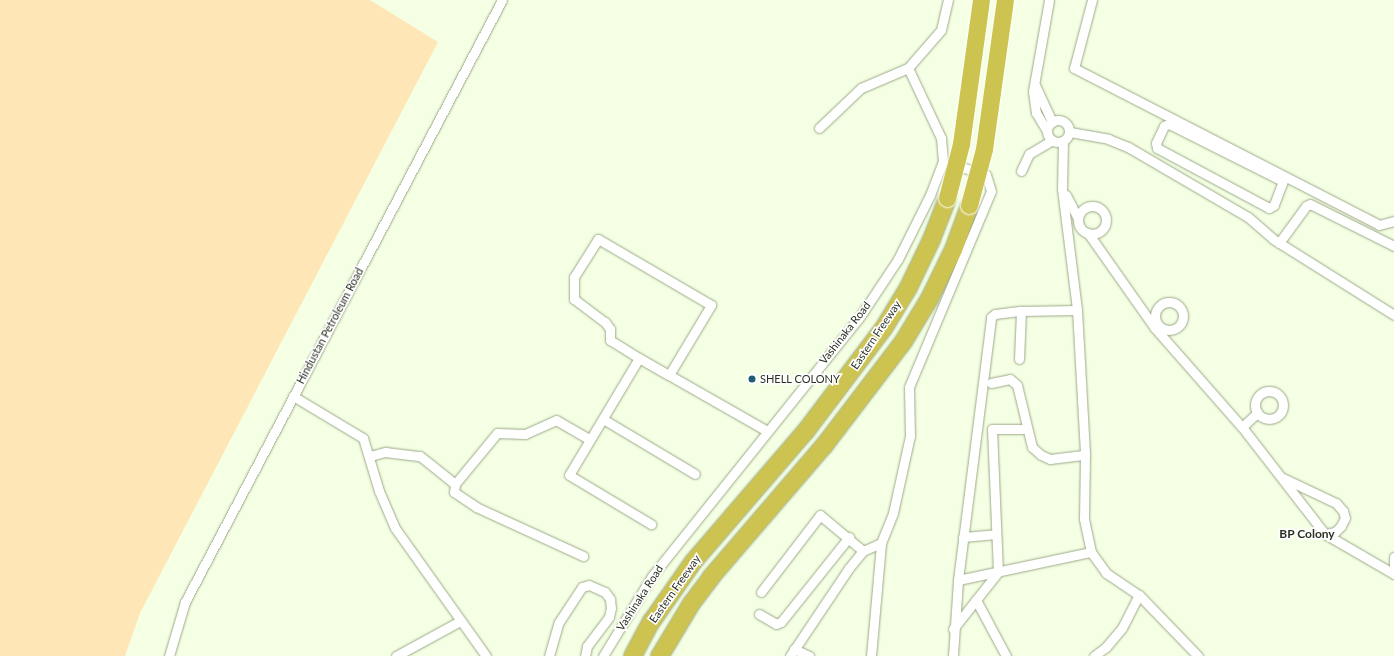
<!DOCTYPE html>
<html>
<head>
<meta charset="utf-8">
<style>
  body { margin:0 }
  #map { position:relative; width:1394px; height:656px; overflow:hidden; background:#f4ffe3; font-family:Lato,sans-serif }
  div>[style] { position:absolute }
  .green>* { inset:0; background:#fee6b7 }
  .roads { filter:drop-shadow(0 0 1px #9da989) drop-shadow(0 0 1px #9da989) }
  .minor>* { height:9px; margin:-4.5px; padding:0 4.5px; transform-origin:4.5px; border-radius:4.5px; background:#fff }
  .minor>.ring { margin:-4.5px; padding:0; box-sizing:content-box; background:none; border:9px solid #fff; border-radius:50% }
  .motorway>* { height:17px; margin:-8.5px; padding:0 8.5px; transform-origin:8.5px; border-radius:8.5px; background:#cdc351 }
  .bridges { filter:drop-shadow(0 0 1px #fff) drop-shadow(0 0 1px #fff) }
  .motorway-bridge>* { height:17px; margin:-8.5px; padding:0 8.5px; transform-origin:8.5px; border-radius:8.5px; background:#cdc351 }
  .dots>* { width:11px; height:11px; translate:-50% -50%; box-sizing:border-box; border:2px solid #fff; border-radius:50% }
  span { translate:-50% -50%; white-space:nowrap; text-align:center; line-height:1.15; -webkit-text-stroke:3.5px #fff; paint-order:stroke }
  .street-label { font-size:11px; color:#2b3023 }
  .poi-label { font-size:11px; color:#2b3023 }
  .left { translate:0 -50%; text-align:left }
  .neighbourhood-label { font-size:12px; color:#2b3023; font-weight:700 }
</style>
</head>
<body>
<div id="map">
  <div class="green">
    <div style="clip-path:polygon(0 0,370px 0,438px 42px,140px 613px,125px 656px,0 656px)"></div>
  </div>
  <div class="roads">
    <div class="minor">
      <div style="left:1092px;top:0;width:70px;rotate:104.8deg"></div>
      <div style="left:1074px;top:68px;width:343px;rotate:27.2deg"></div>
      <div style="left:1379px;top:225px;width:16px;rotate:-15deg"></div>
      <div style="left:1035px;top:85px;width:41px;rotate:65.3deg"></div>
      <div class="ring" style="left:1047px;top:120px;width:13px;height:13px"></div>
      <div style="left:1169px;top:124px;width:127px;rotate:26.6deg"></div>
      <div style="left:1283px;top:181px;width:26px;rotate:111deg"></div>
      <div style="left:1274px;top:205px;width:6px;rotate:149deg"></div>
      <div style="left:1269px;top:208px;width:127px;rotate:-151.8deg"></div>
      <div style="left:1157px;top:148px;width:5px;rotate:-101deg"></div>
      <div style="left:1156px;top:143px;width:19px;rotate:-65deg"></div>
      <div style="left:1164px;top:126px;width:5px;rotate:-22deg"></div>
      <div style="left:819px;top:128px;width:58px;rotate:-43.6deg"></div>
      <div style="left:861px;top:88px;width:51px;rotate:-23.1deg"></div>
      <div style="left:1047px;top:131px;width:21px;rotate:-121deg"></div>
      <div style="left:1036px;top:113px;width:22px;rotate:-98deg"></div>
      <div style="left:1033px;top:91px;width:92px;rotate:-80deg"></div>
      <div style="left:1070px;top:132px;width:39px;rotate:10deg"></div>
      <div style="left:1108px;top:139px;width:22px;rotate:22deg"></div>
      <div style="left:1128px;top:147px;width:139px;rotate:30.3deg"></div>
      <div style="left:1248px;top:217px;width:33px;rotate:41deg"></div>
      <div style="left:1273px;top:239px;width:143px;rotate:32.1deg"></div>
      <div style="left:1063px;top:141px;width:48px;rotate:91.2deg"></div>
      <div style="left:1062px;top:189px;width:122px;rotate:82.9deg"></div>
      <div style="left:1077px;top:310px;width:145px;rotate:86.8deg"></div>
      <div style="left:1085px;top:455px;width:64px;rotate:90.9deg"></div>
      <div style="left:1084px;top:519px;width:34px;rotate:78deg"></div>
      <div style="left:1091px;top:552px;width:26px;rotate:54deg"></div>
      <div style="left:1106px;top:573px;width:40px;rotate:34deg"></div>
      <div style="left:1139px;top:595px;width:85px;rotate:46deg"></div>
      <div style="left:1021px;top:171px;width:19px;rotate:-65deg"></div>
      <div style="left:1029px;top:154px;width:27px;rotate:-31deg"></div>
      <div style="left:1066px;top:195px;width:27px;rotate:63deg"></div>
      <div class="ring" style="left:1078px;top:206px;width:19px;height:19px"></div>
      <div style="left:1088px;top:233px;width:115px;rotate:54.9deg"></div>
      <div style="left:1154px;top:327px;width:133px;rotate:48.7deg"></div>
      <div style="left:1242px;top:427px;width:135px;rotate:52.2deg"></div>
      <div style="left:1325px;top:534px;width:80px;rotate:30.1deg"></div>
      <div style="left:1279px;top:243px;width:46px;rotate:-53.9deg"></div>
      <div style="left:1306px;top:206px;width:4px;rotate:-27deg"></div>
      <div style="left:1310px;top:204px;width:94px;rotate:26.6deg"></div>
      <div class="ring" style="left:1155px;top:302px;width:19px;height:19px"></div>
      <div style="left:639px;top:358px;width:136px;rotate:120.9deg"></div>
      <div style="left:569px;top:475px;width:96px;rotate:30.9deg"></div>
      <div style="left:1019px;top:359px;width:48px;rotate:-87.6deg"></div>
      <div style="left:1021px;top:311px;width:56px;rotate:-1deg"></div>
      <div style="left:669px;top:375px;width:82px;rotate:-59deg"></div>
      <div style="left:711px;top:305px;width:131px;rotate:-149.7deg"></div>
      <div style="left:598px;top:239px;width:45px;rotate:122.3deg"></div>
      <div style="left:574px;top:277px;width:22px;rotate:90deg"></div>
      <div style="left:574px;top:299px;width:39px;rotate:37deg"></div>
      <div style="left:605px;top:322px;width:9px;rotate:54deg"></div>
      <div style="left:610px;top:329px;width:11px;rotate:90deg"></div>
      <div style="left:610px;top:340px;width:34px;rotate:32deg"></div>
      <div style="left:639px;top:358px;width:34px;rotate:30deg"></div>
      <div style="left:669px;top:375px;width:113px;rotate:29.7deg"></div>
      <div style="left:991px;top:383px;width:19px;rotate:-12deg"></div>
      <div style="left:1010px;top:379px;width:9px;rotate:41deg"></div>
      <div style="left:1017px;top:385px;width:64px;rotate:76.4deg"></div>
      <div style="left:1032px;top:447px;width:12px;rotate:42deg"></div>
      <div style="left:1041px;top:455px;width:10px;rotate:24deg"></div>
      <div style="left:1050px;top:459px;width:35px;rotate:-7deg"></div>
      <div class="ring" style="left:1255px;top:391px;width:19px;height:19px"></div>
      <div style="left:293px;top:396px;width:82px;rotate:31deg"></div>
      <div style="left:363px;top:438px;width:55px;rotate:73.2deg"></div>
      <div style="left:379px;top:491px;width:40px;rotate:66.6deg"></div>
      <div style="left:395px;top:528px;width:157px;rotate:54.6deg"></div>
      <div style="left:603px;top:419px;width:107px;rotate:30.9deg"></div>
      <div style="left:1242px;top:427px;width:21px;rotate:-43deg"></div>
      <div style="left:370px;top:456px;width:16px;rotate:-15deg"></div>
      <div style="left:385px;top:452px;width:35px;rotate:7deg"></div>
      <div style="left:420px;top:456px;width:45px;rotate:38.7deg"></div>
      <div style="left:455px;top:484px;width:66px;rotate:-50.5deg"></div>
      <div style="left:497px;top:433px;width:28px;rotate:2deg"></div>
      <div style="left:525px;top:434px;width:34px;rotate:-24deg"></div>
      <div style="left:556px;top:420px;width:39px;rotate:30deg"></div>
      <div style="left:1283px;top:478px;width:59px;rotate:25.3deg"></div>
      <div style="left:1336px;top:503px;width:11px;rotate:49deg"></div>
      <div style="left:1343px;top:511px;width:7px;rotate:74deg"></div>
      <div style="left:1345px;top:518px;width:9px;rotate:117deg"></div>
      <div style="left:1341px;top:526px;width:8px;rotate:135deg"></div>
      <div style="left:1335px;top:532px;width:10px;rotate:169deg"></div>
      <div style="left:455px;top:484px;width:8px;rotate:97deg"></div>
      <div style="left:454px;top:492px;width:27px;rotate:34deg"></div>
      <div style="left:476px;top:507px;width:118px;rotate:24.6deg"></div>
      <div style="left:963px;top:537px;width:33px;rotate:-5deg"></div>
      <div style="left:1394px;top:574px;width:17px;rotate:-90deg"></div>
      <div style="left:958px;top:580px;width:136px;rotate:-11.9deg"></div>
      <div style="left:761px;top:592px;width:97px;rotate:-52.5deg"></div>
      <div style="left:820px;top:515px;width:56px;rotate:39.9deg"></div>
      <div style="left:976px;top:600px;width:64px;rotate:61.8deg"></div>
      <div style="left:759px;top:614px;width:20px;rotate:30deg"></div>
      <div style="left:776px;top:624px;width:5px;rotate:-22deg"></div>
      <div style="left:781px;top:622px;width:109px;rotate:-51.3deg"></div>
      <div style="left:953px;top:629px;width:73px;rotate:-51.7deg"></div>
      <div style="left:998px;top:572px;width:143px;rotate:-92.4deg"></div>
      <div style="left:992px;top:429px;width:35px"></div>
      <div style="left:794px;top:649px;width:17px;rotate:25deg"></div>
      <div style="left:169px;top:656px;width:56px;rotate:-73.5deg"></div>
      <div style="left:185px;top:602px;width:680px;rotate:-62.23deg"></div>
      <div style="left:396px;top:656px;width:73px;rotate:-28.7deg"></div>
      <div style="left:549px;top:656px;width:35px;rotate:-74deg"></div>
      <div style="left:559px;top:622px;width:42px;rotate:-56.7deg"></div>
      <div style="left:582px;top:587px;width:7px;rotate:-16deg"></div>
      <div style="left:589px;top:585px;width:17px;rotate:24deg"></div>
      <div style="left:605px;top:592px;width:9px;rotate:54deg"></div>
      <div style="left:610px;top:599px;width:9px;rotate:84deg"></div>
      <div style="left:611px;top:608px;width:9px;rotate:103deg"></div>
      <div style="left:609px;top:617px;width:36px;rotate:127deg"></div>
      <div style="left:587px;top:646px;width:10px;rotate:101deg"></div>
      <div style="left:603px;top:656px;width:94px;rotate:-58.5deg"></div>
      <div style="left:652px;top:576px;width:334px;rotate:-51.3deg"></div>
      <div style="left:861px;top:315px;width:67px;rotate:-56.5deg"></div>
      <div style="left:898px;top:259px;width:72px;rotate:-63.4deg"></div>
      <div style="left:930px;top:195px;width:36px;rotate:-69deg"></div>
      <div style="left:943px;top:161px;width:23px;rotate:-95deg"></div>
      <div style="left:941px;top:138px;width:77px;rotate:-115.2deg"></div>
      <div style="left:908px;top:68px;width:50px;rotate:-49deg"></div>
      <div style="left:941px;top:30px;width:31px;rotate:-77deg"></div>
      <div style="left:790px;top:656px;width:106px;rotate:-56.2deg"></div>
      <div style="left:849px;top:568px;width:22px;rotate:-51deg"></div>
      <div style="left:863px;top:551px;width:20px;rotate:-24deg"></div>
      <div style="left:881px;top:543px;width:32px;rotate:-68deg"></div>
      <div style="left:893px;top:513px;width:79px;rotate:-77.6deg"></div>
      <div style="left:910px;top:436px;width:49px;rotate:-91.2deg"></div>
      <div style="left:909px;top:387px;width:212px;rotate:-67.3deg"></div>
      <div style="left:991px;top:191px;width:17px;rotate:-107deg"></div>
      <div style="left:986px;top:175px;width:35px;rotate:-162deg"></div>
      <div style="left:871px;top:656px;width:113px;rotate:-84.9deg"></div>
      <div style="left:953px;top:656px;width:76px;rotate:-86.2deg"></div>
      <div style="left:958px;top:580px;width:265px;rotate:-82.8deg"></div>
      <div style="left:991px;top:317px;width:5px;rotate:-37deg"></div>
      <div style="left:995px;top:314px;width:26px;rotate:-7deg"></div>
      <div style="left:1094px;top:656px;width:15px;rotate:-37deg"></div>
      <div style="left:1106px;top:647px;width:25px;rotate:-50deg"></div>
      <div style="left:1122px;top:628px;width:37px;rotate:-63deg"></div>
    </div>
    <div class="motorway">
      <div style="left:632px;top:656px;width:40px;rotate:-62deg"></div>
      <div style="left:651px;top:621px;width:73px;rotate:-55deg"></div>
      <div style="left:693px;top:561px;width:172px;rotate:-49.3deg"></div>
      <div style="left:805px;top:431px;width:129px;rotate:-52.9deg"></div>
      <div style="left:883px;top:328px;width:48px;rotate:-58.6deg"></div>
      <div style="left:908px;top:287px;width:53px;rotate:-64.4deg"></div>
      <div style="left:931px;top:239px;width:44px;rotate:-68.7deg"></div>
      <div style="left:659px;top:656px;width:62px;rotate:-58.9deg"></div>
      <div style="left:691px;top:603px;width:34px;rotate:-53deg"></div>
      <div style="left:711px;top:576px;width:172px;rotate:-49.3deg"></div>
      <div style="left:823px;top:446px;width:132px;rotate:-52.7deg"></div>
      <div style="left:903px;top:341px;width:50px;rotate:-58.8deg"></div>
      <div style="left:929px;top:298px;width:55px;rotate:-63.9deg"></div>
      <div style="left:953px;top:249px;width:47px;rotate:-70deg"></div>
    </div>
  </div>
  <div class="bridges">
    <div class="motorway-bridge">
      <div style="left:947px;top:198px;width:56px;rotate:-75.5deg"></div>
      <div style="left:961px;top:144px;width:145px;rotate:-82.1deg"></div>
      <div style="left:969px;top:205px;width:58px;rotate:-75deg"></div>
      <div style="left:984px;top:149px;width:150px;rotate:-82deg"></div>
    </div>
  </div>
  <div class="dots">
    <div style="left:752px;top:379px;background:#1f5d74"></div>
  </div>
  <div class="street-label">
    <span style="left:330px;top:326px;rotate:-62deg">Hindustan Petroleum Road</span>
    <span style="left:845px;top:333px;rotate:-52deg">Vashinaka Road</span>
    <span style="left:876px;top:335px;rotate:-56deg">Eastern Freeway</span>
    <span style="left:675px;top:589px;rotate:-55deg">Eastern Freeway</span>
    <span style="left:640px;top:598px;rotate:-57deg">Vashinaka Road</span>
  </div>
  <div class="poi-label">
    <span class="left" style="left:760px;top:379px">SHELL COLONY</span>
  </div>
  <div class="neighbourhood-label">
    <span style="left:1307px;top:534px">BP Colony</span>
  </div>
</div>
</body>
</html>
